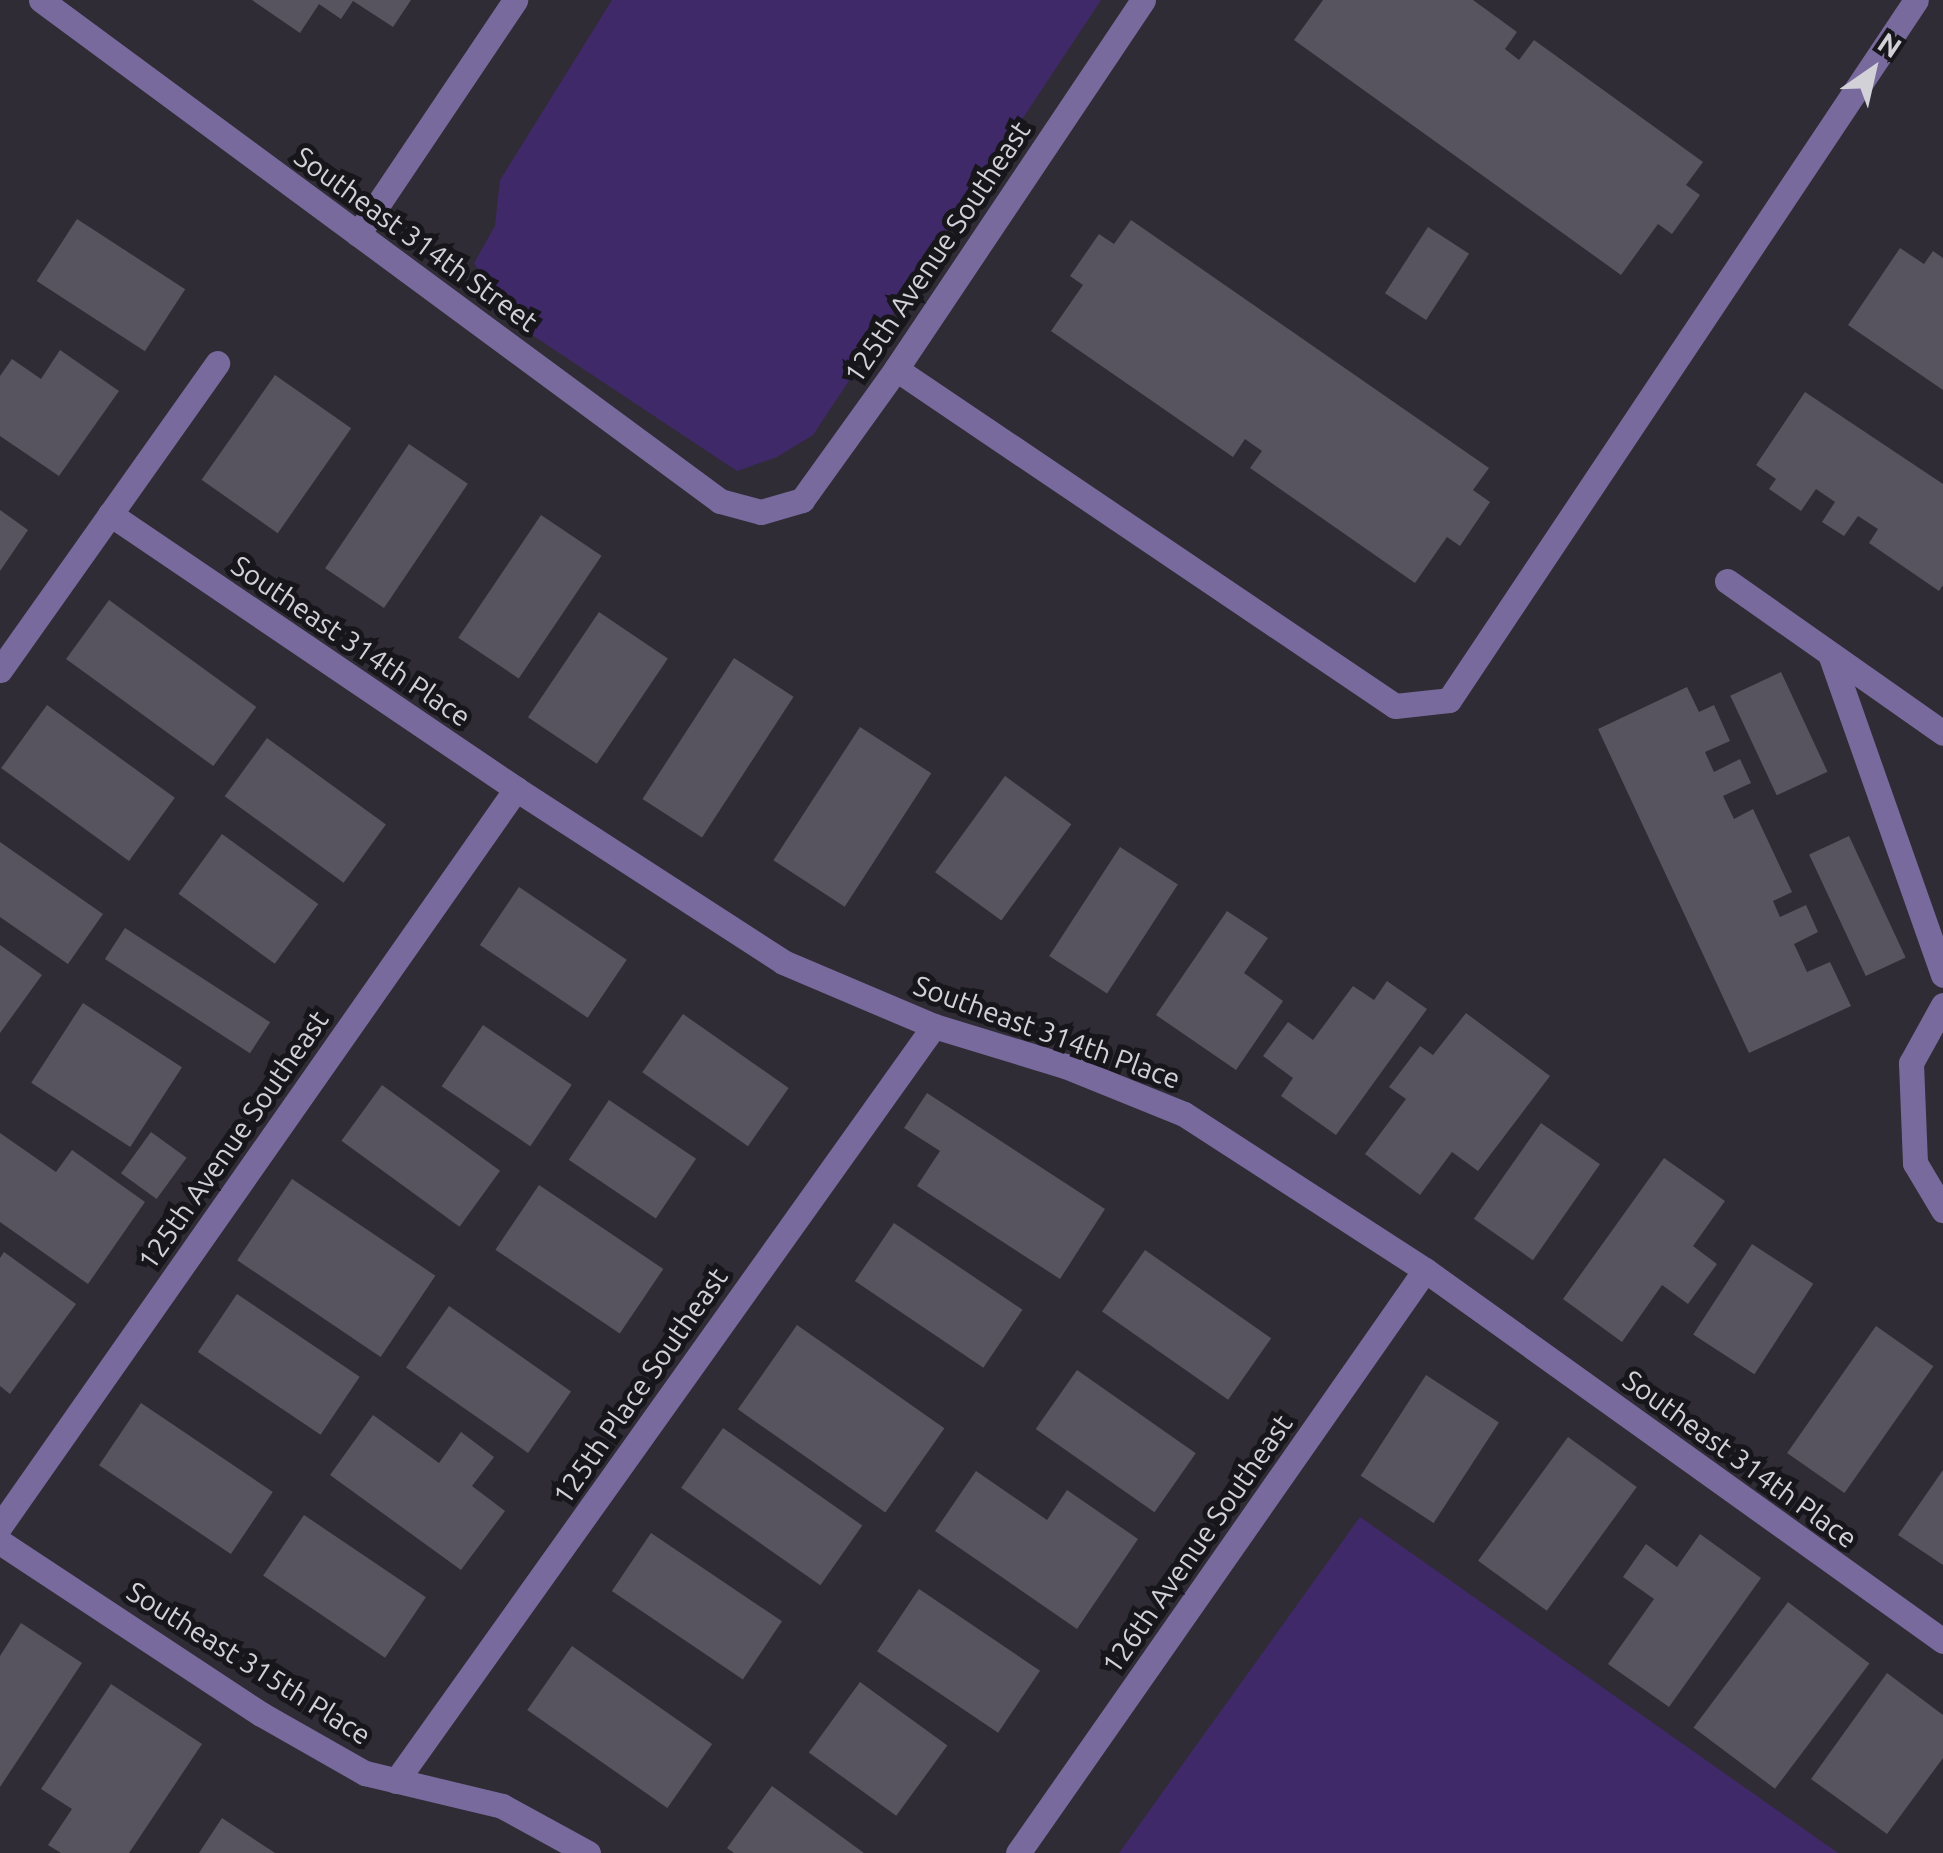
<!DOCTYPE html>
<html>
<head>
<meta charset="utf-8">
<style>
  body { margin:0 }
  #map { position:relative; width:1943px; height:1853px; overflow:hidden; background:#2f2c36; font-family:Ubuntu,sans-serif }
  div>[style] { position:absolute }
  .green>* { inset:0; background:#402968 }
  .building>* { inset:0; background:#57545f; transform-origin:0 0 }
  .minor>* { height:25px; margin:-12.5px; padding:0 12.5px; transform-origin:12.5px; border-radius:12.5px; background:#796a9d }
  span { translate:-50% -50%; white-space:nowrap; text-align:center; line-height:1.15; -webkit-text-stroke:10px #17161a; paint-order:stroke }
  .street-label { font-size:28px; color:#d2d1d7 }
  .north { position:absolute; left:1823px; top:20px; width:100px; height:100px; -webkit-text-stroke:8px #17161a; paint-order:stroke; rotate:34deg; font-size:28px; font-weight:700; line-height:40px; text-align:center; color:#d2d1d7 }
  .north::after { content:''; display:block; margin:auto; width:35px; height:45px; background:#d2d1d7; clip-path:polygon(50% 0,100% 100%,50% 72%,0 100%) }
</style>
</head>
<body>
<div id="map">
  <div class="green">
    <div style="clip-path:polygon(612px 0,1101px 0,813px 435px,777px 457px,737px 471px,514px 323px,474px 263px,495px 226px,500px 180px)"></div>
    <div style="clip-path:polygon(1360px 1517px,1838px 1853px,1119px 1853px)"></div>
  </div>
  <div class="building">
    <div style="clip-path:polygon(252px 0,411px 0,393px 27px,353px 1px,341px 19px,319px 4px,300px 33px)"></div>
    <div style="clip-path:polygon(1323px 0,1473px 0,1517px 32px,1505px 49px,1519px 60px,1534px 40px,1703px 162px,1686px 185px,1700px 195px,1672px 234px,1658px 224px,1621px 275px,1294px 40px)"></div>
    <div style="left:77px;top:219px;width:129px;height:74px;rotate:33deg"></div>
    <div style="clip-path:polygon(1131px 220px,1489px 468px,1473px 490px,1490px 502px,1460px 546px,1447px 537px,1415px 583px,1250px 468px,1262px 451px,1245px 439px,1233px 457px,1051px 331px,1083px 285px,1070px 276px,1099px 234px,1114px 244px)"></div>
    <div style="left:1428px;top:227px;width:49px;height:79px;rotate:33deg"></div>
    <div style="clip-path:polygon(1900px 248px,1924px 264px,1933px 251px,1943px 258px,1943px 390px,1848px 325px)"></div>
    <div style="clip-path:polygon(60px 350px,119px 391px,59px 476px,0 436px,0 376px,12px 359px,41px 379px)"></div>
    <div style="left:275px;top:375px;width:93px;height:128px;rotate:35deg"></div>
    <div style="clip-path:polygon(1805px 392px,1943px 484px,1943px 585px,1939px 591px,1869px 543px,1878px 529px,1858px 516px,1844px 536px,1822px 522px,1835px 502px,1816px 489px,1801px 511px,1769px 489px,1776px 479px,1756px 465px)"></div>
    <div style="left:409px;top:444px;width:71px;height:150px;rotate:34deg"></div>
    <div style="clip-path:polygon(0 510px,28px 530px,0 571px)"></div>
    <div style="left:541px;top:515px;width:73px;height:148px;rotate:34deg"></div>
    <div style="left:109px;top:600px;width:182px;height:73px;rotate:36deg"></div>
    <div style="left:599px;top:612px;width:83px;height:127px;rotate:34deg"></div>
    <div style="left:734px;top:658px;width:71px;height:168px;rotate:33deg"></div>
    <div style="left:1781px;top:672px;width:110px;height:56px;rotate:65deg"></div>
    <div style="clip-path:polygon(1687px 687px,1699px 712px,1714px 705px,1730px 741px,1705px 752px,1714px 772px,1740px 759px,1751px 783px,1723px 796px,1734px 819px,1753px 809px,1792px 892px,1773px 901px,1780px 917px,1806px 905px,1818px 932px,1794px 944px,1807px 972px,1830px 962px,1851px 1006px,1749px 1053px,1598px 729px)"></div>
    <div style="left:47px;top:705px;width:158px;height:78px;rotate:36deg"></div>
    <div style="left:860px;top:727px;width:85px;height:159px;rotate:33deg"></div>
    <div style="left:267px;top:738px;width:147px;height:72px;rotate:36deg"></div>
    <div style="left:1005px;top:776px;width:82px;height:119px;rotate:36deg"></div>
    <div style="left:222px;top:834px;width:119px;height:74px;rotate:36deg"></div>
    <div style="left:1849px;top:836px;width:134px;height:44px;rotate:65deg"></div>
    <div style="clip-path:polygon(0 842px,103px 914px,68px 964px,0 917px)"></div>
    <div style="left:1120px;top:847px;width:69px;height:130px;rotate:33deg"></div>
    <div style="left:519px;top:887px;width:130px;height:70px;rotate:34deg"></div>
    <div style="clip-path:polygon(1227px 911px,1268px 938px,1244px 973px,1283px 1001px,1236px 1070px,1156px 1015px)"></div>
    <div style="left:125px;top:928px;width:173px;height:37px;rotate:33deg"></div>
    <div style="clip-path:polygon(0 945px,42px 975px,0 1033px)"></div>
    <div style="clip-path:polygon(1387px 981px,1427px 1009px,1336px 1135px,1281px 1096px,1293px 1078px,1263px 1056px,1288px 1022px,1313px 1040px,1353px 986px,1374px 1000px)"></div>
    <div style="left:83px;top:1003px;width:118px;height:95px;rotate:33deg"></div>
    <div style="clip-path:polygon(1466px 1013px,1550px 1076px,1478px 1171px,1452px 1152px,1420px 1195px,1365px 1154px,1406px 1099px,1389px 1087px,1420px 1046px,1433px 1055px)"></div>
    <div style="left:683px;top:1014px;width:129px;height:71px;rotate:35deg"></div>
    <div style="left:483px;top:1025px;width:107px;height:74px;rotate:34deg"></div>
    <div style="left:382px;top:1085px;width:146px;height:69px;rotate:36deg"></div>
    <div style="clip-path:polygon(927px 1093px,1105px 1209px,1060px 1279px,917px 1186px,940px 1151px,904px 1128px)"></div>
    <div style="left:609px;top:1100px;width:105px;height:72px;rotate:34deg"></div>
    <div style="left:1541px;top:1123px;width:72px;height:117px;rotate:35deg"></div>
    <div style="left:151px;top:1132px;width:44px;height:51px;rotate:36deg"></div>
    <div style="clip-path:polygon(0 1133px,56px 1172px,72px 1150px,145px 1202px,88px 1284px,0 1222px)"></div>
    <div style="clip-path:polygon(1664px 1158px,1725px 1201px,1693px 1246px,1717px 1264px,1688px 1304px,1662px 1285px,1622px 1342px,1563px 1299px)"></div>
    <div style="left:292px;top:1179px;width:173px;height:98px;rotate:34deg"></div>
    <div style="left:539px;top:1185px;width:150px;height:78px;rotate:34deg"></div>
    <div style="left:894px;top:1223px;width:155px;height:70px;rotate:34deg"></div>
    <div style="left:1752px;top:1244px;width:73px;height:108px;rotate:33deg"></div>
    <div style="left:1145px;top:1250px;width:154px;height:75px;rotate:35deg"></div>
    <div style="clip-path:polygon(4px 1252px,76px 1304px,10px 1394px,0 1386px,0 1258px)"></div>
    <div style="left:237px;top:1294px;width:148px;height:70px;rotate:34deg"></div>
    <div style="left:449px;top:1306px;width:149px;height:75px;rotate:35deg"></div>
    <div style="left:797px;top:1325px;width:180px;height:103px;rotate:35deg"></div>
    <div style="left:1876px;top:1326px;width:70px;height:155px;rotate:35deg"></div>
    <div style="left:1077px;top:1370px;width:145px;height:72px;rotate:35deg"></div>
    <div style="left:1426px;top:1375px;width:87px;height:120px;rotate:33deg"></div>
    <div style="left:141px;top:1403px;width:159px;height:75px;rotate:34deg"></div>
    <div style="clip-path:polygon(373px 1415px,439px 1463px,461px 1432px,494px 1457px,472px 1486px,505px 1511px,461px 1570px,330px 1475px)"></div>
    <div style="left:723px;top:1428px;width:170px;height:73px;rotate:35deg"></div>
    <div style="left:1568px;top:1437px;width:85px;height:153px;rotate:36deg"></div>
    <div style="clip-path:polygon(1943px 1470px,1943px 1565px,1898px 1535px)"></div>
    <div style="clip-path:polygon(976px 1471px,1047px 1520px,1067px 1490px,1138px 1539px,1077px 1629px,935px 1531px)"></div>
    <div style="left:304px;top:1515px;width:147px;height:73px;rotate:34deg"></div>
    <div style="left:651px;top:1533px;width:158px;height:70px;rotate:34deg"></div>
    <div style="clip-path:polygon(1700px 1534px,1761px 1578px,1669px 1707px,1608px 1664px,1654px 1599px,1623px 1577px,1646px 1544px,1677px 1567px)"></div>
    <div style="left:919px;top:1589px;width:146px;height:75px;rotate:34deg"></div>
    <div style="left:1788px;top:1602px;width:102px;height:157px;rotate:37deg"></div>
    <div style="clip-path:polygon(21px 1623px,82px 1663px,0 1787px,0 1656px)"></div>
    <div style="left:572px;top:1646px;width:171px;height:78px;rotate:35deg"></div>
    <div style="clip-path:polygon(1887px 1673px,1943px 1715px,1943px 1758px,1887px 1834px,1811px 1779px)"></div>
    <div style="left:860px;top:1682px;width:108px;height:87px;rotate:36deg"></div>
    <div style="clip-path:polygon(111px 1684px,202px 1744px,129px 1853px,61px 1853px,48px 1845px,72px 1809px,41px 1789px)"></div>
    <div style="clip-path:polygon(772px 1786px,864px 1853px,734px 1853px,727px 1848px)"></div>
    <div style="clip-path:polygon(222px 1818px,275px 1853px,199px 1853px)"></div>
  </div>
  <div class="minor">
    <div style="left:41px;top:0;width:844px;rotate:36.42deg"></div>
    <div style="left:720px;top:501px;width:42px;rotate:15deg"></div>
    <div style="left:761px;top:512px;width:43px;rotate:-16.3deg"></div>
    <div style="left:802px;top:500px;width:161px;rotate:-54.3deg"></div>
    <div style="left:896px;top:369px;width:444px;rotate:-56.2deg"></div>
    <div style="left:358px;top:234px;width:282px;rotate:-56.1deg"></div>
    <div style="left:896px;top:369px;width:602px;rotate:34.03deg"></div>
    <div style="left:1395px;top:706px;width:54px;rotate:-6.3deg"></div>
    <div style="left:1449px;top:700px;width:841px;rotate:-56.29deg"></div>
    <div style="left:110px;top:514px;width:490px;rotate:34.1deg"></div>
    <div style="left:516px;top:789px;width:318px;rotate:32.9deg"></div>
    <div style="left:783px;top:962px;width:164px;rotate:23deg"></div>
    <div style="left:934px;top:1026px;width:137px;rotate:17deg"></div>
    <div style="left:1065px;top:1066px;width:128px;rotate:22deg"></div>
    <div style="left:1184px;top:1114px;width:287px;rotate:32.9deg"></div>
    <div style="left:1425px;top:1270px;width:637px;rotate:35.61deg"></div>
    <div style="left:1727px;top:581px;width:264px;rotate:35.1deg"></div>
    <div style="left:1830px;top:654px;width:340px;rotate:70.6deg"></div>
    <div style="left:0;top:670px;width:376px;rotate:-54.7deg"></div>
    <div style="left:1943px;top:1005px;width:66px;rotate:118.9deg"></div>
    <div style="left:1911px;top:1063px;width:100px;rotate:87.7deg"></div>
    <div style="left:1915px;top:1163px;width:55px;rotate:59.2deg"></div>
    <div style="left:0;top:1526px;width:900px;rotate:-55deg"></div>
    <div style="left:0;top:1542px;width:313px;rotate:33.4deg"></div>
    <div style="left:261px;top:1714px;width:120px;rotate:29.6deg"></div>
    <div style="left:365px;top:1773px;width:141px;rotate:13.5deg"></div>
    <div style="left:502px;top:1806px;width:98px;rotate:28.7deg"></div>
    <div style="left:396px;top:1781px;width:927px;rotate:-54.53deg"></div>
    <div style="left:1018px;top:1853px;width:711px;rotate:-55.08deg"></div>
  </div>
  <div class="street-label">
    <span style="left:416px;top:239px;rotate:36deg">Southeast 314th Street</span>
    <span style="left:937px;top:252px;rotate:-56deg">125th Avenue Southeast</span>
    <span style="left:351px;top:641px;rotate:34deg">Southeast 314th Place</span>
    <span style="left:1047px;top:1032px;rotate:20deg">Southeast 314th Place</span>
    <span style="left:233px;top:1140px;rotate:-55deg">125th Avenue Southeast</span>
    <span style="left:640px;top:1386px;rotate:-55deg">125th Place Southeast</span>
    <span style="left:1740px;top:1459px;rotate:36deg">Southeast 314th Place</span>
    <span style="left:1197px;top:1544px;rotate:-55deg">126th Avenue Southeast</span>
    <span style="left:249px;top:1663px;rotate:32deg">Southeast 315th Place</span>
  </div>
  <div class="north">N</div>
</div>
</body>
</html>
